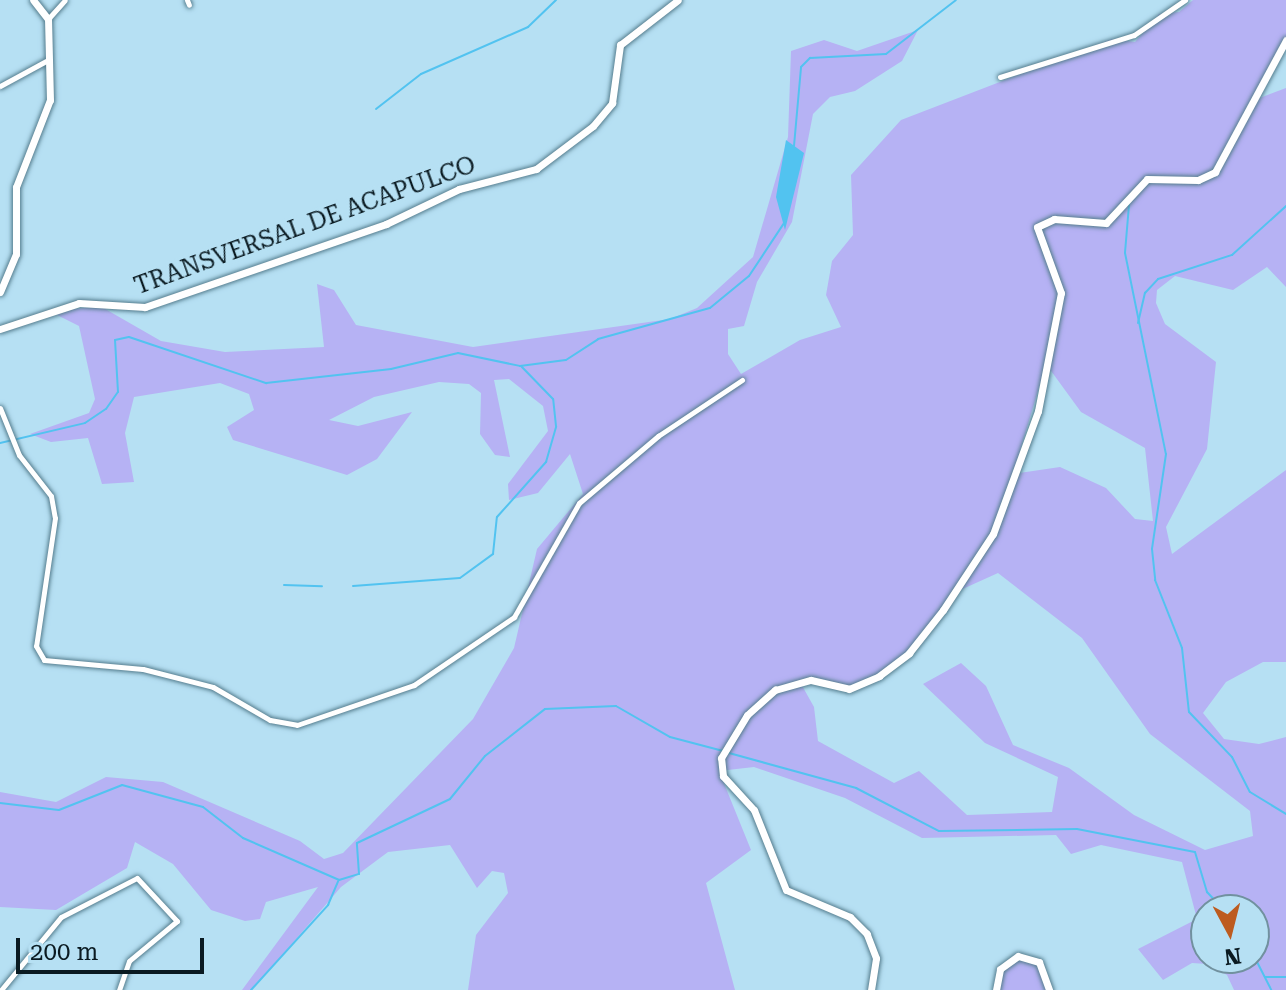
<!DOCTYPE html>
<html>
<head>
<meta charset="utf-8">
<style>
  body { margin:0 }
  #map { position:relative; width:1286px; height:990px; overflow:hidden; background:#b6e0f3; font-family:"Roboto Serif",serif }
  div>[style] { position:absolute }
  .green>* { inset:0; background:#b6b2f4 }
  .water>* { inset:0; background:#52c3f0 }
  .stream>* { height:2px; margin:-1px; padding:0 1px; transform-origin:1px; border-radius:1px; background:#52c3f0 }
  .roads { filter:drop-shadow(0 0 2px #557d8e) drop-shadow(0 0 2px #557d8e) }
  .street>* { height:5px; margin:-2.5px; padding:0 2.5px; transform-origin:2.5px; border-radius:2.5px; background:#fff }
  .secondary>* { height:7px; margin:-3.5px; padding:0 3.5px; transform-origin:3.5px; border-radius:3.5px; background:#fff }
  span { translate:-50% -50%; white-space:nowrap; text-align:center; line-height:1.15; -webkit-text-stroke:6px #b6e0f3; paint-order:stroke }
  .street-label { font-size:24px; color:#0a1a21 }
  .north { position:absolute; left:1190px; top:894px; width:80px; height:80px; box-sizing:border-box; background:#b6e0f3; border:2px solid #71919f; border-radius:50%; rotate:173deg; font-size:22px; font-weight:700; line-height:32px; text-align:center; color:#0a1a21 }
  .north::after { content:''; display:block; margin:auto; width:28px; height:36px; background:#bd5b1f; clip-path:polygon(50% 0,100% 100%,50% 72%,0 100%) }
  .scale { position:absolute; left:16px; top:938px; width:188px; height:36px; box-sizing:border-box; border:4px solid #0a1a21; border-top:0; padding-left:10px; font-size:24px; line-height:28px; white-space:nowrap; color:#0a1a21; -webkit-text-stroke:6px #b6e0f3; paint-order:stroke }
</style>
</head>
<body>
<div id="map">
  <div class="green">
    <div style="clip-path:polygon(evenodd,1193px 0,1286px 0,1286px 40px,1252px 101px,1286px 88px,1286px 287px,1267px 267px,1233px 290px,1175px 276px,1157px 290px,1156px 303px,1165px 324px,1216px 362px,1207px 449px,1166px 527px,1172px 554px,1286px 470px,1286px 662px,1263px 662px,1226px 682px,1203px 713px,1224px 739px,1259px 744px,1286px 737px,1286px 990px,1234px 990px,1227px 975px,1207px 964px,1192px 963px,1163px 980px,1138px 949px,1197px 919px,1182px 862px,1101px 845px,1071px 854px,1056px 835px,922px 838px,845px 798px,754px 767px,719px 771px,751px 850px,706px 883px,735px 990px,468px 990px,476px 935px,508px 893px,504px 873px,492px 871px,477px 888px,450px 845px,388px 852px,341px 887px,252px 990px,242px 990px,318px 887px,266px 902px,260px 919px,245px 921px,211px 910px,173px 864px,135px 842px,127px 868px,56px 910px,0 907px,0 792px,56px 802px,106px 777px,163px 782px,300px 841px,324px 859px,343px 853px,473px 719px,514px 648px,537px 549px,583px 494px,570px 454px,538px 493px,509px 500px,508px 484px,548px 431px,543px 406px,509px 379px,494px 380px,510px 457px,495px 455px,480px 434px,481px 393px,469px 384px,439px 382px,374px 397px,329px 420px,358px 426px,412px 412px,377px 459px,347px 475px,233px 440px,227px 427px,254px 410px,249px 394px,220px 383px,134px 397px,125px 433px,134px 482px,102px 484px,88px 438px,51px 442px,30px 434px,89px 413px,95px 399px,79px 326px,51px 312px,100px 306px,161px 341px,225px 352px,324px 347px,317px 284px,334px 290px,356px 325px,473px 347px,670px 319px,697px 308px,753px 257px,788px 137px,791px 51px,824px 40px,857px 51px,918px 30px,902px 61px,855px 91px,830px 97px,813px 114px,792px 222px,757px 282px,744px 326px,728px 329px,728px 354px,741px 374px,800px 340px,841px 327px,826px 295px,832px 261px,853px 235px,851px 175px,901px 120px,1112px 39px,1135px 42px,1159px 14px,1179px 12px,1193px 0,1046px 364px,1081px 412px,1145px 448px,1153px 521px,1135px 519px,1106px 488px,1060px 467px,1013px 474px,1046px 364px,1193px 0,998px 573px,1082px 638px,1150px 734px,1250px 811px,1253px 836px,1205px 850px,1134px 815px,1069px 768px,1013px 745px,986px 686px,961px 663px,923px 684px,985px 743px,1058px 777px,1052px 812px,967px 815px,919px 771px,894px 783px,818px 741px,814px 707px,800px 682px,849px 689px,896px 666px,956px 592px,998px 573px,1193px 0,1206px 910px,1254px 910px,1254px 958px,1206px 958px,1206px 910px)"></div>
    <div style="clip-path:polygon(1017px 957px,1037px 963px,1048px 990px,995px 990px,996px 977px)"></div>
  </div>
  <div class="water">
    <div style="clip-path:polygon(786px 140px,804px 153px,785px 230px,776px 197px)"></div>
  </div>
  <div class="stream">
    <div style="left:376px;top:109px;width:57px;rotate:-37.9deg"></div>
    <div style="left:421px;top:74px;width:117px;rotate:-23.7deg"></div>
    <div style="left:528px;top:27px;width:39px;rotate:-44deg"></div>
    <div style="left:794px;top:146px;width:79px;rotate:-84.9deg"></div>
    <div style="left:801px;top:67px;width:13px;rotate:-45deg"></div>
    <div style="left:810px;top:58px;width:76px;rotate:-3deg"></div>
    <div style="left:886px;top:54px;width:88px;rotate:-37.6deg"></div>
    <div style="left:1129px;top:205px;width:48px;rotate:94.8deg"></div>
    <div style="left:1125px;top:253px;width:205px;rotate:78.5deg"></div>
    <div style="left:1166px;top:454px;width:96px;rotate:98.4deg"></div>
    <div style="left:1152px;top:549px;width:31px;rotate:84deg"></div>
    <div style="left:1155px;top:580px;width:73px;rotate:68.3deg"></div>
    <div style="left:1182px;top:648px;width:64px;rotate:83.8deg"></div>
    <div style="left:1189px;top:712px;width:62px;rotate:46.3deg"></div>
    <div style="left:1232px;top:757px;width:39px;rotate:63deg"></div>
    <div style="left:1250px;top:792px;width:42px;rotate:31.4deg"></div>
    <div style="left:1138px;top:323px;width:31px;rotate:-77deg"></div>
    <div style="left:1145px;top:293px;width:19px;rotate:-47deg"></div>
    <div style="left:1158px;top:279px;width:78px;rotate:-18deg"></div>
    <div style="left:1232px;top:255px;width:73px;rotate:-42.2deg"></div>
    <div style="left:0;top:443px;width:87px;rotate:-13.2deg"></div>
    <div style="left:85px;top:423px;width:25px;rotate:-34deg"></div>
    <div style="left:106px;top:409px;width:21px;rotate:-55deg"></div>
    <div style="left:118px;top:392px;width:52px;rotate:-93.3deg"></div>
    <div style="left:115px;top:340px;width:14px;rotate:-12deg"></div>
    <div style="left:129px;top:337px;width:145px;rotate:18.6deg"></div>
    <div style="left:266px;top:383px;width:126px;rotate:-6.4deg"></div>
    <div style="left:391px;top:369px;width:69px;rotate:-13.4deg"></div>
    <div style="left:458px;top:353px;width:63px;rotate:11.8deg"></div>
    <div style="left:520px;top:366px;width:46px;rotate:-7.4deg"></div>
    <div style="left:566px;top:360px;width:38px;rotate:-33deg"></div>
    <div style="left:598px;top:339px;width:116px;rotate:-15.5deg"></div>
    <div style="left:710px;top:308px;width:50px;rotate:-39.4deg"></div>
    <div style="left:749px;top:276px;width:67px;rotate:-56.5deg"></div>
    <div style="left:284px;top:585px;width:38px;rotate:2deg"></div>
    <div style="left:353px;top:586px;width:107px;rotate:-4.3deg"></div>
    <div style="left:460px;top:578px;width:41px;rotate:-36deg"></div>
    <div style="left:493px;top:554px;width:37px;rotate:-84deg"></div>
    <div style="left:497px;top:517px;width:74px;rotate:-48.3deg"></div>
    <div style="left:546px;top:462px;width:37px;rotate:-74deg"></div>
    <div style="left:556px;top:426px;width:27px;rotate:-96deg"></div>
    <div style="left:553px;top:399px;width:45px;rotate:-134.1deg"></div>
    <div style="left:729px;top:753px;width:132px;rotate:15.4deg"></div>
    <div style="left:856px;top:788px;width:93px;rotate:27.4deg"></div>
    <div style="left:939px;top:831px;width:138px;rotate:-0.8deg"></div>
    <div style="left:1077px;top:829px;width:120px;rotate:11deg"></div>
    <div style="left:1195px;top:852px;width:42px;rotate:73.3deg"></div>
    <div style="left:1207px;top:892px;width:25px;rotate:47deg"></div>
    <div style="left:0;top:803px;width:59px;rotate:6.8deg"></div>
    <div style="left:59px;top:810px;width:68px;rotate:-21.6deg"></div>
    <div style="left:122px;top:785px;width:84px;rotate:15.2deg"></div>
    <div style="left:203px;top:807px;width:51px;rotate:37.8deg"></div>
    <div style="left:243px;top:838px;width:105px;rotate:23.6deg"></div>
    <div style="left:339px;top:880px;width:21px;rotate:-17deg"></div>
    <div style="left:359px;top:874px;width:31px;rotate:-94deg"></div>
    <div style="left:357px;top:843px;width:103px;rotate:-25.3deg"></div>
    <div style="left:450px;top:799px;width:55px;rotate:-50.9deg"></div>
    <div style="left:485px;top:756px;width:76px;rotate:-38.1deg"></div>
    <div style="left:545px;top:709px;width:71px;rotate:-2.4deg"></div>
    <div style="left:616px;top:706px;width:62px;rotate:29.9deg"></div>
    <div style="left:670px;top:737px;width:55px;rotate:14.8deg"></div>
    <div style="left:1254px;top:956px;width:38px;rotate:63deg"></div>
    <div style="left:1265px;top:977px;width:21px"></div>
    <div style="left:251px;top:990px;width:115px;rotate:-47.8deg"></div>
    <div style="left:328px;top:905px;width:26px;rotate:-67deg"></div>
  </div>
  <div class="roads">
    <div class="street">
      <div style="left:187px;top:0;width:5px;rotate:68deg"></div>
      <div style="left:48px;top:19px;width:25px;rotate:-48deg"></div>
      <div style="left:1000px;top:77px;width:140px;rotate:-17.4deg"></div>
      <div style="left:1134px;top:35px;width:62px;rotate:-34.5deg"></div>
      <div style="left:0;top:86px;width:52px;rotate:-28.5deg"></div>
      <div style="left:0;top:408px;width:51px;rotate:68deg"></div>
      <div style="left:19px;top:455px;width:52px;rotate:52deg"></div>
      <div style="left:51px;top:496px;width:22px;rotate:80deg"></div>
      <div style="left:55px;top:518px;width:129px;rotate:98.4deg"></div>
      <div style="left:36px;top:646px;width:16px;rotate:60deg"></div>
      <div style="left:44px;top:660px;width:99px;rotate:5.2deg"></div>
      <div style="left:143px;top:669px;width:72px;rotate:14.4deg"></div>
      <div style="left:213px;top:687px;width:66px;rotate:30.1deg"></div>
      <div style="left:270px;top:720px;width:27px;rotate:10deg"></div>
      <div style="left:297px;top:725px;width:124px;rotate:-18.9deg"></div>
      <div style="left:414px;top:685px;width:121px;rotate:-34.2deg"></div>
      <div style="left:514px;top:617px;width:131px;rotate:-60.3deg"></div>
      <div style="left:579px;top:503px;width:104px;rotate:-40.3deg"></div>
      <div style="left:658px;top:436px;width:101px;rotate:-33.7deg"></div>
      <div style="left:1px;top:990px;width:94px;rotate:-50.6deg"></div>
      <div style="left:61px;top:917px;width:85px;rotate:-27.2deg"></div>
      <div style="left:137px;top:878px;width:59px;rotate:47.1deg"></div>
      <div style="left:177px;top:921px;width:62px;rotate:140.2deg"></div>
      <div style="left:129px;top:961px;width:31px;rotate:109deg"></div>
    </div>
    <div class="secondary">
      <div style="left:0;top:292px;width:41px;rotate:-67.2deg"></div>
      <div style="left:16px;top:254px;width:67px;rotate:-90deg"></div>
      <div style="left:16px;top:187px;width:93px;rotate:-68.7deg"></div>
      <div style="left:50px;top:100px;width:81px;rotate:-91.4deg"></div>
      <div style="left:48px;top:19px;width:24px;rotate:-128deg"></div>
      <div style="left:0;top:329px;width:83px;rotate:-18.2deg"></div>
      <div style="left:79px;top:303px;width:66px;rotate:3.5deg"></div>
      <div style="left:145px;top:307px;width:255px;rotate:-19deg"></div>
      <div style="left:386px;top:224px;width:81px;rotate:-25.6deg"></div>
      <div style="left:459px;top:189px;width:80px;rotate:-14.6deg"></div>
      <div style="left:536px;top:169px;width:71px;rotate:-37deg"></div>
      <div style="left:593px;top:126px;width:30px;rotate:-50deg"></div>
      <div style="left:612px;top:103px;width:59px;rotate:-82.1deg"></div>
      <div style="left:620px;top:45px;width:73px;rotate:-37.8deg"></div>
      <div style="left:871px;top:990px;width:32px;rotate:-81deg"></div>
      <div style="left:876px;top:958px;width:26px;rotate:-111deg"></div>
      <div style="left:867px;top:934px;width:24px;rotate:-135deg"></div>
      <div style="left:850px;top:917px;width:69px;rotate:-157.1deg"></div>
      <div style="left:786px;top:890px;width:86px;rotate:-111.8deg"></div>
      <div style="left:754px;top:810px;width:46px;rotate:-132.4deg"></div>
      <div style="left:723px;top:776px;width:18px;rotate:-96deg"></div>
      <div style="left:721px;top:758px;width:50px;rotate:-58.8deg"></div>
      <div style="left:747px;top:715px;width:38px;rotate:-42deg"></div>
      <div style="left:775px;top:690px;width:37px;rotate:-16deg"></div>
      <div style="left:811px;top:680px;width:39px;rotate:13deg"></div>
      <div style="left:849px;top:689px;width:33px;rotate:-23deg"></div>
      <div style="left:879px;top:676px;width:38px;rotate:-37deg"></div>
      <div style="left:909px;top:653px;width:55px;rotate:-51.7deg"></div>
      <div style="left:943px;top:610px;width:91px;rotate:-56.7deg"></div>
      <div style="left:993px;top:534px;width:131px;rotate:-69.9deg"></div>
      <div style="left:1038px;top:411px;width:120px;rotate:-79deg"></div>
      <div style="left:1061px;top:293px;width:70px;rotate:-110deg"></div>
      <div style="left:1037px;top:227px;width:19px;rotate:-25deg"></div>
      <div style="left:1054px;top:219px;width:52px;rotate:4.4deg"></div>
      <div style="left:1106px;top:223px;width:60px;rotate:-47deg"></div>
      <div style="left:1147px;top:179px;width:51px;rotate:1.1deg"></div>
      <div style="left:1198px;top:180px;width:19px;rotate:-25deg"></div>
      <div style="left:1215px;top:172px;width:150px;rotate:-61.7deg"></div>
      <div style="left:996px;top:990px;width:21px;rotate:-79deg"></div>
      <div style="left:1000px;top:969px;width:22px;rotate:-36deg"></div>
      <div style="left:1018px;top:956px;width:22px;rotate:16deg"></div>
      <div style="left:1039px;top:962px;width:30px;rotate:70deg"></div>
    </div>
  </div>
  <div class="street-label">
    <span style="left:305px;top:226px;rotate:-20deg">TRANSVERSAL DE ACAPULCO</span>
  </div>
  <div class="north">N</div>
  <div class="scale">200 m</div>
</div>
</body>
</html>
